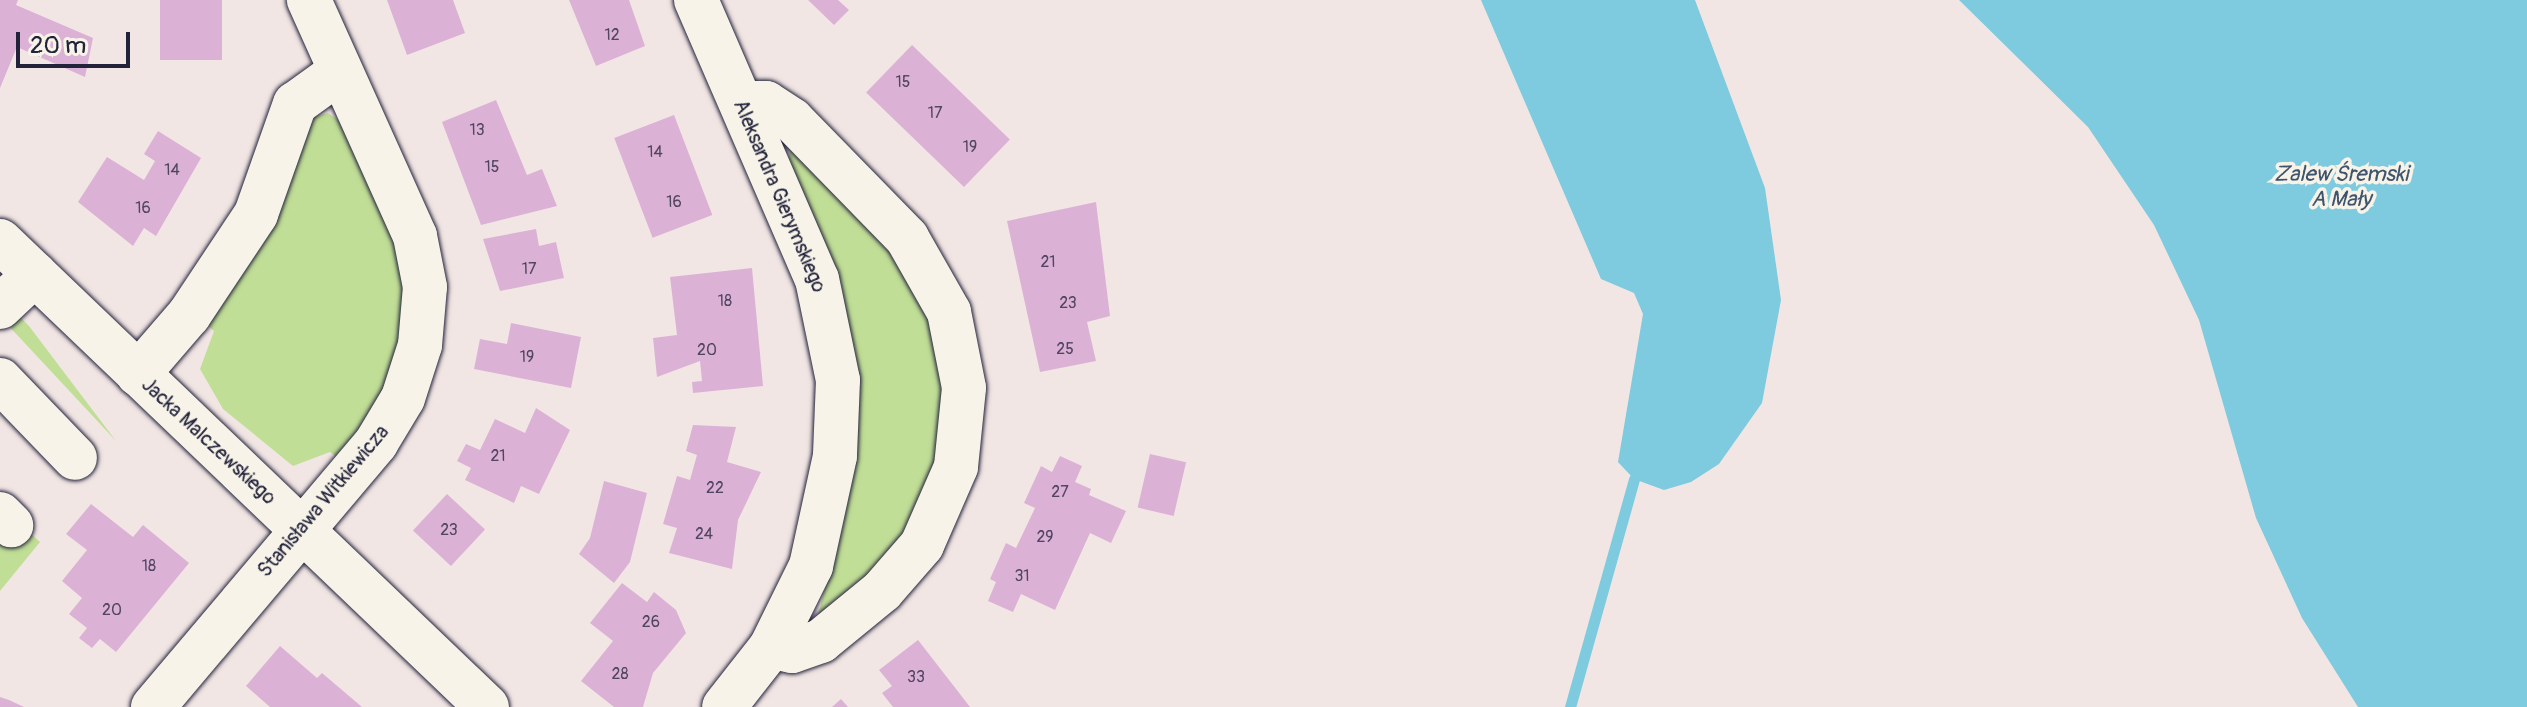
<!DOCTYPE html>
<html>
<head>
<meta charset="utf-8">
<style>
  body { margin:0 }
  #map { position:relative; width:2527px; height:707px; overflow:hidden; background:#f2e6e4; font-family:Pangolin,sans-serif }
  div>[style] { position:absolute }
  .green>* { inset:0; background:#c1de96 }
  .water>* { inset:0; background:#7ecade }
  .stream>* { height:11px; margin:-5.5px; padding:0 5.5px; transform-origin:5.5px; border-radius:5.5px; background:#7ecade }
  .building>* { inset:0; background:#dcb1d6; transform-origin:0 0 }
  .roads { filter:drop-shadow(0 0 2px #22223b) drop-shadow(0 0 2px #22223b) }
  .minor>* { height:44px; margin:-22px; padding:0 22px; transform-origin:22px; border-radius:22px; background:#f7f3e8 }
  span { translate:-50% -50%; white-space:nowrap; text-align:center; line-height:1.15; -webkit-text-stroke:7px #f7f3e8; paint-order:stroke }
  .number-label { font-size:16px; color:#504662 }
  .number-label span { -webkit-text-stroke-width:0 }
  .street-label { font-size:20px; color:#22223b }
  .water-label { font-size:22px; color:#3e546c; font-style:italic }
  .scale { position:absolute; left:16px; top:32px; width:114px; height:36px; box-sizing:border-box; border:4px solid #22223b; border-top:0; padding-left:10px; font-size:24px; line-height:28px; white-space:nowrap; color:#22223b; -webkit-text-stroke:6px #f7f3e8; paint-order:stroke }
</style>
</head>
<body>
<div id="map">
  <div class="green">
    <div style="clip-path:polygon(328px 113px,341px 122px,393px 232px,404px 275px,401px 341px,380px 403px,338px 458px,330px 452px,293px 466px,223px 409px,200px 369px,214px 331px,206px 324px,282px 206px,310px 118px)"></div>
    <div style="clip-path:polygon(791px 150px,878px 227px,936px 319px,949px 430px,893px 559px,817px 620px,850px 484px,854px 353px,840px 289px,788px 159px)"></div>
    <div style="clip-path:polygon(20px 317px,29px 326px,116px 441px,6px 323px)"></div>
    <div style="clip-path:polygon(27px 530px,40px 542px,0 591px,0 539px)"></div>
  </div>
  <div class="water">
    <div style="clip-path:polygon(1481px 0,1695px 0,1765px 188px,1781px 300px,1762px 403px,1719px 464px,1691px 482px,1664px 490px,1634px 479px,1618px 462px,1643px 314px,1634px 293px,1601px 279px)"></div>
    <div style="clip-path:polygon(1959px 0,2527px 0,2527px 707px,2358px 707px,2302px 618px,2256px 518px,2199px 320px,2154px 225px,2088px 127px)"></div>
  </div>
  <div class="stream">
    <div style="left:1570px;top:707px;width:237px;rotate:-74.3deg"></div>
  </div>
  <div class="building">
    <div style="clip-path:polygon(0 0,18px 0,16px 5px,93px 38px,85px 77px,17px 47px,0 88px)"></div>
    <div style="left:160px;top:0;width:62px;height:60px"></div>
    <div style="clip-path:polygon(387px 0,453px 0,465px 33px,407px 55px)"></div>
    <div style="clip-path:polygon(569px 0,629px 0,645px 46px,596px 66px)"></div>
    <div style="clip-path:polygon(808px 0,838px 0,849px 10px,834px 25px)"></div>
    <div style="left:912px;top:45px;width:136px;height:66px;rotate:44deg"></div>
    <div style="clip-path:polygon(496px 100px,527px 175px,542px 169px,557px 206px,481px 225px,442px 122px)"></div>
    <div style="left:674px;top:115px;width:107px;height:64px;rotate:69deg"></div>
    <div style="clip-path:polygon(158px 131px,201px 158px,156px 236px,144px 228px,133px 246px,78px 202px,107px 157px,144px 180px,155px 161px,144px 154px)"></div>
    <div style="clip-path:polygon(1096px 202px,1110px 316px,1087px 322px,1096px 361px,1040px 372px,1007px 221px)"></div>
    <div style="clip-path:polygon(536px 229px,539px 246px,556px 242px,564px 278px,500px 291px,483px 239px)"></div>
    <div style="clip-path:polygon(752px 268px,763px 386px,693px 393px,692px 382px,702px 381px,700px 361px,657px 377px,653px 338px,677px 335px,670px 277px)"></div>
    <div style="clip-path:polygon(511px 323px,581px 337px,571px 388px,474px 369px,480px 339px,507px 344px)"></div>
    <div style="clip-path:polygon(536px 408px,570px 430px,539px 494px,521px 486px,514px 503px,465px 480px,471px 468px,457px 461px,466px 444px,480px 450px,495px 419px,525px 433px)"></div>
    <div style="clip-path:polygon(693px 425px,736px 427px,727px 462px,761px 472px,738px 520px,732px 569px,669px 553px,677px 528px,663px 524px,677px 476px,690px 480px,697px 455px,686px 451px)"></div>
    <div style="left:1150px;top:454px;width:37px;height:55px;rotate:13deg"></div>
    <div style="clip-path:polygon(1060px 456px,1082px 466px,1075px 482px,1091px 489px,1089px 495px,1126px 511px,1111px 543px,1090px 533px,1055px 610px,1021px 594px,1013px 612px,988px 601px,996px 582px,990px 579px,1006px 543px,1016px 548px,1035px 508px,1024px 503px,1041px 466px,1052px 472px)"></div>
    <div style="clip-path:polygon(604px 481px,647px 493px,630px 562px,614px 583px,579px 554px,590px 538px)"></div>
    <div style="left:447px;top:494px;width:52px;height:50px;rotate:43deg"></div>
    <div style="clip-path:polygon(91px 504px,133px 537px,143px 525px,189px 563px,116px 652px,100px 639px,92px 648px,79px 638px,87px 628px,69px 614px,82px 598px,62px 581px,87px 550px,66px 534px)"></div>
    <div style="clip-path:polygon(622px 583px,647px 602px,654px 592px,676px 610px,686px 633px,653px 673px,643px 707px,614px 707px,581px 681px,613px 641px,590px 623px)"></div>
    <div style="clip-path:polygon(918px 640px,953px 685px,970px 707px,893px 707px,882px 693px,892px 686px,879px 670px)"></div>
    <div style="clip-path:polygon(280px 646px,317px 678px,322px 673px,362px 707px,270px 707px,246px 686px)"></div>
    <div style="clip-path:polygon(0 697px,9px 700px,24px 707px,0 707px)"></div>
    <div style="clip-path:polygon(841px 699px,848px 707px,832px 707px)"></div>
  </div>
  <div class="roads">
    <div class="minor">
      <div style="left:696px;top:0;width:304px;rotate:66.6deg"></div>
      <div style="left:817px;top:279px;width:103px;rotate:78.3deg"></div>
      <div style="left:838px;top:380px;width:76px;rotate:92.3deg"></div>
      <div style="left:835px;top:456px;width:113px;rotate:102.3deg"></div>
      <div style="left:811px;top:566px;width:90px;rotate:116.3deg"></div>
      <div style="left:771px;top:647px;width:76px;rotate:128.1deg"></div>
      <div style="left:742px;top:103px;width:24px"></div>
      <div style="left:766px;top:103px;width:31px;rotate:33deg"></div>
      <div style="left:792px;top:120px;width:165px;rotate:45.7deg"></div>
      <div style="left:907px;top:238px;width:85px;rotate:60.4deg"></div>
      <div style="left:949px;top:312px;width:77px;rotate:78.8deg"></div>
      <div style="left:964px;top:388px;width:79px;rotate:95.8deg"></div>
      <div style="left:956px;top:467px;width:85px;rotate:113.6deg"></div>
      <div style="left:922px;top:545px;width:61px;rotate:131deg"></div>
      <div style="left:882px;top:591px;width:79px;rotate:140.7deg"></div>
      <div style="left:821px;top:641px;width:31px;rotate:161deg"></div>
      <div style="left:792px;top:651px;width:21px;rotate:-169deg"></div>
      <div style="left:0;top:241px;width:674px;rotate:43.74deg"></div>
      <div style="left:0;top:307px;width:48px;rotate:-43.3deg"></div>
      <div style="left:138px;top:374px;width:78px;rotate:-49.2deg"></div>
      <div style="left:189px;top:315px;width:121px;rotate:-56.4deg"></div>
      <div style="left:256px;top:214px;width:117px;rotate:-70.5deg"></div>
      <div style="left:295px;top:104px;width:53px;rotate:-35.8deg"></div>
      <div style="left:0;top:380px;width:108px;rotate:46.1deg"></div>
      <div style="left:0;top:514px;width:16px;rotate:45deg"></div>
      <div style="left:153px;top:707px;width:346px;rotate:-49.8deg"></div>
      <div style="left:376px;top:443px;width:52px;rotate:-59deg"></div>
      <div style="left:403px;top:398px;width:56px;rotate:-72.2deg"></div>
      <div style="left:420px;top:345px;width:58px;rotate:-85.1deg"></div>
      <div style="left:425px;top:287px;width:52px;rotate:-101.1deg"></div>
      <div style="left:415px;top:236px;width:259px;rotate:-114.2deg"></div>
    </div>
  </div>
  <div class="number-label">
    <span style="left:612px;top:35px">12</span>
    <span style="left:903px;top:82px">15</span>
    <span style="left:935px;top:113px">17</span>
    <span style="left:477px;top:130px">13</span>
    <span style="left:970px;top:147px">19</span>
    <span style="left:655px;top:152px">14</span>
    <span style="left:492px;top:167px">15</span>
    <span style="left:172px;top:170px">14</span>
    <span style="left:674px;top:202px">16</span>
    <span style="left:143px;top:208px">16</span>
    <span style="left:1048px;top:262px">21</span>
    <span style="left:529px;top:269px">17</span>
    <span style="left:725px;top:301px">18</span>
    <span style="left:1068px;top:303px">23</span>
    <span style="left:1065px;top:349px">25</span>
    <span style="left:707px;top:350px">20</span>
    <span style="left:527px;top:357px">19</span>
    <span style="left:498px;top:456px">21</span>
    <span style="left:715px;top:488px">22</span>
    <span style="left:1060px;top:492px">27</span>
    <span style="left:449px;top:530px">23</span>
    <span style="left:704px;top:534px">24</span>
    <span style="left:1045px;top:537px">29</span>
    <span style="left:149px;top:566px">18</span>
    <span style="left:1022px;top:576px">31</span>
    <span style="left:112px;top:610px">20</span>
    <span style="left:651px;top:622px">26</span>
    <span style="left:620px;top:674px">28</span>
    <span style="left:916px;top:677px">33</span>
  </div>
  <div class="street-label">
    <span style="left:780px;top:196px;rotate:67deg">Aleksandra Gierymskiego</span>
    <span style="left:209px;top:441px;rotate:43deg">Jacka Malczewskiego</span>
    <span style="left:323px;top:501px;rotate:-50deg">Stanisława Witkiewicza</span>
  </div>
  <div class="water-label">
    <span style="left:2341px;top:187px">Zalew Śremski<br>A Mały</span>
  </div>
  <div class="scale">20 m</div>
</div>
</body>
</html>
